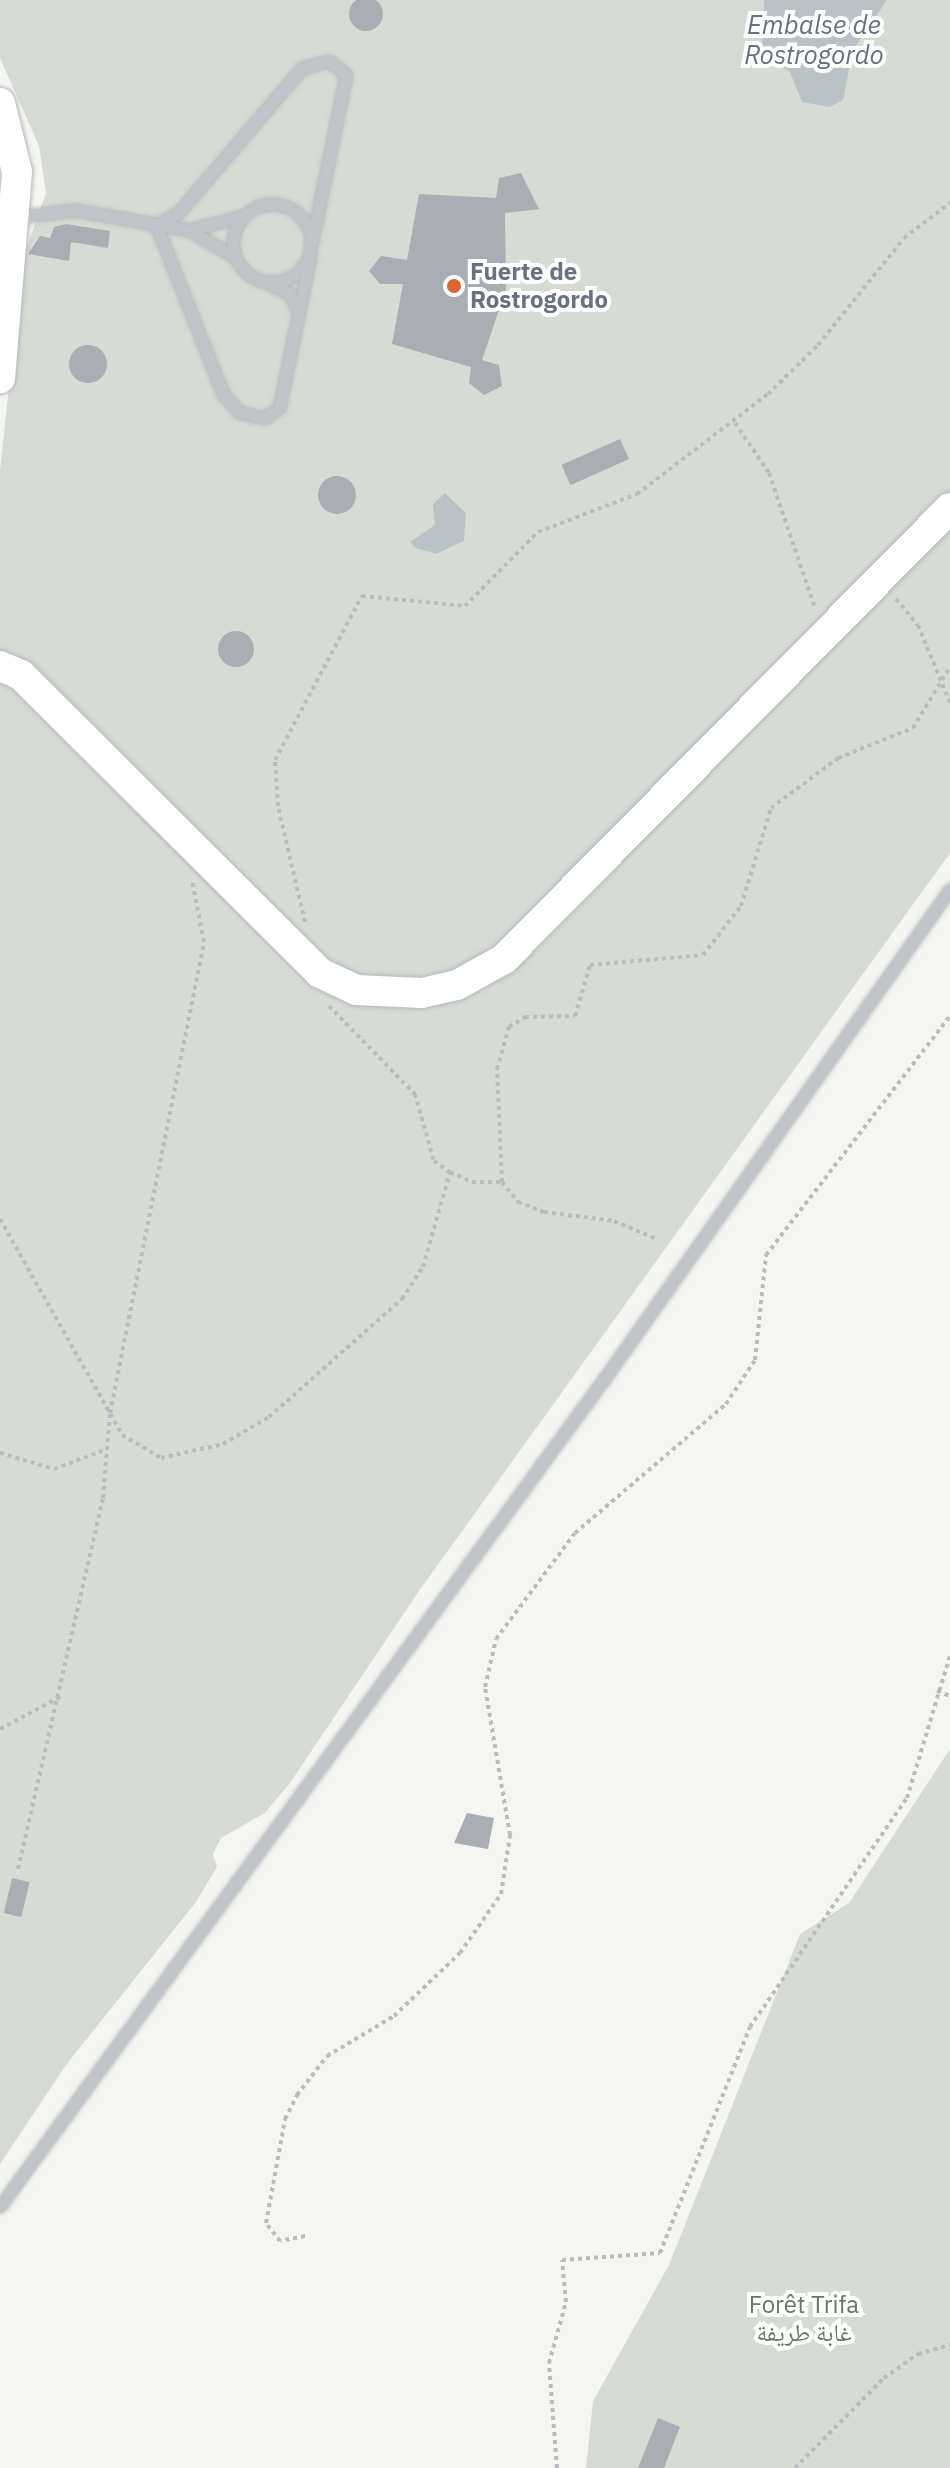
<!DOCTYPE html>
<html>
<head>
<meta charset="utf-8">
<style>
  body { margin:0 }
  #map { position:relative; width:950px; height:2468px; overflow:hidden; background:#f5f6f2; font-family:"IBM Plex Sans","Noto Naskh Arabic",sans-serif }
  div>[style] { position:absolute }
  .green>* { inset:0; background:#d6dcd4 }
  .water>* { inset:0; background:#b9c3c7 }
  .building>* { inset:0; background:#a8aeb4; transform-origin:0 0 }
  .round { border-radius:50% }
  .path>* { height:4px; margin-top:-2px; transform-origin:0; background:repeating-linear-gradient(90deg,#b9bbbe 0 4px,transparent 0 8px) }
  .roads { filter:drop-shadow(0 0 2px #b4b8bc) drop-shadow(0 0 2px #b4b8bc) }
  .lane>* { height:11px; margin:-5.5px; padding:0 5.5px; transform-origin:5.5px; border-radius:5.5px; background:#c1c4c8 }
  .lane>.ring { margin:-5.5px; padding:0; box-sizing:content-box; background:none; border:11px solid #c1c4c8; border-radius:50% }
  .secondary>* { height:30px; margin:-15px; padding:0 15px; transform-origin:15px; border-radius:15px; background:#fff }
  .dots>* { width:22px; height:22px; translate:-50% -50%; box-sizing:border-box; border:4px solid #fff; border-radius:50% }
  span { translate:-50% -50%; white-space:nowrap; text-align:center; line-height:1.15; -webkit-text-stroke:8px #fff; paint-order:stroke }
  .poi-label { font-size:24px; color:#677381; font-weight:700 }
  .left { translate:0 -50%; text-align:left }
  .park-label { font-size:24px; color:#677965 }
  .water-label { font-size:26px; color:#63747e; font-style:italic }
</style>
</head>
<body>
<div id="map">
  <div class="green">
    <div style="clip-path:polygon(0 0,950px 0,950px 853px,419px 1591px,290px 1783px,265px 1813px,221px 1838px,213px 1854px,217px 1867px,196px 1902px,66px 2065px,0 2164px,0 470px,23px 258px,46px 193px,39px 146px,0 58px)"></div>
    <div style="clip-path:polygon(950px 1749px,950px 2468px,586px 2468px,593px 2401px,669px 2265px,800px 1934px,849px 1903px)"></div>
  </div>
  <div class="water">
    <div style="clip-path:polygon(764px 0,887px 0,853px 50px,843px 100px,830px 107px,802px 102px,790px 72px,762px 52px)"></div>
    <div style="clip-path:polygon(445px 493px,466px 513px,464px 541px,436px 554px,416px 548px,410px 542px,435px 525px,433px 504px)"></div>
  </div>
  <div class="building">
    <div class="round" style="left:349px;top:-3px;width:34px;height:34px"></div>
    <div style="clip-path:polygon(521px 173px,539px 209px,505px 213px,506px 289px,482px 360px,499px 365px,502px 386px,484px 395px,469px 383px,471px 367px,392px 344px,403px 284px,380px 284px,369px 271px,381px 256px,407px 260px,419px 194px,496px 198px,499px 178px)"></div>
    <div style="clip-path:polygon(66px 224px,110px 231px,108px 248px,71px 242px,69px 261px,28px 254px,40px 236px,50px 238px,54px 227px)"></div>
    <div class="round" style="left:69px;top:345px;width:38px;height:38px"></div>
    <div style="left:620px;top:439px;width:22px;height:64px;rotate:66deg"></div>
    <div class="round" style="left:318px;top:476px;width:38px;height:38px"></div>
    <div class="round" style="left:218px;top:631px;width:36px;height:36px"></div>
    <div style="clip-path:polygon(467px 1813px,494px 1818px,488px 1849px,454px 1843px)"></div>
    <div style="left:12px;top:1878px;width:18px;height:36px;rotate:13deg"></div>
    <div style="clip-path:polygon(658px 2418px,680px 2427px,664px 2468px,638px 2468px)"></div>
  </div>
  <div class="path">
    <div style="left:735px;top:423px;width:60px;rotate:55.8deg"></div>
    <div style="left:769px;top:473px;width:143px;rotate:71.2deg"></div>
    <div style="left:896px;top:599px;width:34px;rotate:50deg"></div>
    <div style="left:918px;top:625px;width:84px;rotate:67.7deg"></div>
    <div style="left:305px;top:922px;width:119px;rotate:-103.1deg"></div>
    <div style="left:278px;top:806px;width:46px;rotate:-93.7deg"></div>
    <div style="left:275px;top:760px;width:186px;rotate:-62.1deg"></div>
    <div style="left:362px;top:596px;width:103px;rotate:5.5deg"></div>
    <div style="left:465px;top:606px;width:104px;rotate:-45.4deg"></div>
    <div style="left:538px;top:532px;width:106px;rotate:-21deg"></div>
    <div style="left:637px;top:494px;width:165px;rotate:-37.4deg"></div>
    <div style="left:768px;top:394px;width:70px;rotate:-44.4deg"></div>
    <div style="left:818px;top:345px;width:137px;rotate:-51.2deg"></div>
    <div style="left:904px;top:238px;width:58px;rotate:-37.3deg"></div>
    <div style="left:329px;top:1006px;width:123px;rotate:45.7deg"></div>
    <div style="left:415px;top:1094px;width:70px;rotate:74.2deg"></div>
    <div style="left:434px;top:1161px;width:19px;rotate:35deg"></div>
    <div style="left:502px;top:1182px;width:113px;rotate:-92.5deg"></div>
    <div style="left:497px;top:1069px;width:44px;rotate:-74.1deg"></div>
    <div style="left:509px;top:1027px;width:19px;rotate:-32deg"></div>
    <div style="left:525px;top:1017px;width:50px;rotate:-1.1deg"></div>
    <div style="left:575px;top:1016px;width:53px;rotate:-73.6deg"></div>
    <div style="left:590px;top:965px;width:113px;rotate:-5.1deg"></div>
    <div style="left:703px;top:955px;width:62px;rotate:-52.2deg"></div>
    <div style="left:741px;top:906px;width:102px;rotate:-73deg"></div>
    <div style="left:771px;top:808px;width:84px;rotate:-36.7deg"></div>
    <div style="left:838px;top:758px;width:81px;rotate:-21.8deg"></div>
    <div style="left:913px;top:728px;width:71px;rotate:-58.8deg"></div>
    <div style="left:0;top:1219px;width:248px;rotate:60.5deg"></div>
    <div style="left:122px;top:1435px;width:45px;rotate:30.5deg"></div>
    <div style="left:161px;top:1458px;width:64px;rotate:-12.7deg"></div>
    <div style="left:223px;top:1444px;width:53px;rotate:-30.4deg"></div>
    <div style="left:269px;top:1417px;width:178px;rotate:-41.6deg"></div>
    <div style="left:402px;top:1299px;width:38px;rotate:-57deg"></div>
    <div style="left:423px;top:1267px;width:99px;rotate:-74.1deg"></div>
    <div style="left:450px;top:1172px;width:24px;rotate:24deg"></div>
    <div style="left:472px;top:1182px;width:30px"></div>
    <div style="left:502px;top:1182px;width:26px;rotate:51deg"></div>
    <div style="left:518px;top:1202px;width:28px;rotate:21deg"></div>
    <div style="left:544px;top:1212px;width:71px;rotate:7.3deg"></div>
    <div style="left:614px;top:1221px;width:47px;rotate:22.7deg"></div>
    <div style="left:0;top:1453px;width:56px;rotate:16.5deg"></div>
    <div style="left:54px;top:1469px;width:57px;rotate:-20.7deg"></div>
    <div style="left:937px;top:1691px;width:14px;rotate:21deg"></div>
    <div style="left:0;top:1729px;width:68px;rotate:-28.1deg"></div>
    <div style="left:18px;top:1869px;width:381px;rotate:-77.1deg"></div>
    <div style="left:103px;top:1498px;width:85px;rotate:-85.3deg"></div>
    <div style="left:110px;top:1413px;width:480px;rotate:-78.7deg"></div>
    <div style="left:204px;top:942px;width:63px;rotate:-101deg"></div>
    <div style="left:305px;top:2236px;width:25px;rotate:169deg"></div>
    <div style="left:280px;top:2241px;width:23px;rotate:-128deg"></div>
    <div style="left:266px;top:2223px;width:106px;rotate:-79.6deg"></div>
    <div style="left:285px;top:2119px;width:27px;rotate:-63deg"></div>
    <div style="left:297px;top:2095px;width:49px;rotate:-52.4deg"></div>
    <div style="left:327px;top:2056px;width:78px;rotate:-30.8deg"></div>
    <div style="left:394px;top:2016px;width:91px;rotate:-43.7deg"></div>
    <div style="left:460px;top:1953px;width:72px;rotate:-55.2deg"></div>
    <div style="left:501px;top:1894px;width:60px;rotate:-81.3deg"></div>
    <div style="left:510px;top:1835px;width:150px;rotate:-99.6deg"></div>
    <div style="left:485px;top:1687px;width:49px;rotate:-77.1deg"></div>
    <div style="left:496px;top:1639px;width:132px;rotate:-53.3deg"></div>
    <div style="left:575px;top:1533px;width:199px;rotate:-40.5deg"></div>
    <div style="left:726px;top:1404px;width:53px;rotate:-56.6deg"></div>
    <div style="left:755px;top:1360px;width:106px;rotate:-84deg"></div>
    <div style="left:766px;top:1255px;width:302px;rotate:-52.4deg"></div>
    <div style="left:557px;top:2468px;width:105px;rotate:-94.4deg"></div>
    <div style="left:549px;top:2363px;width:63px;rotate:-74.4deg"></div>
    <div style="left:566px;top:2302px;width:42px;rotate:-95.4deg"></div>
    <div style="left:562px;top:2260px;width:98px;rotate:-4.1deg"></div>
    <div style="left:660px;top:2253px;width:243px;rotate:-68.3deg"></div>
    <div style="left:750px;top:2027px;width:278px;rotate:-55.6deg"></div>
    <div style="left:907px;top:1798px;width:148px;rotate:-73.2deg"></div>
    <div style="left:795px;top:2468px;width:127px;rotate:-45.3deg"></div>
    <div style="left:884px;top:2378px;width:42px;rotate:-35.2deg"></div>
    <div style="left:918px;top:2354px;width:33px;rotate:-16deg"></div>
  </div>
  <div class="roads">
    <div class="lane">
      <div class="ring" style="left:233px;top:204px;width:67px;height:67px"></div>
      <div style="left:16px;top:217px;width:59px;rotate:-6.8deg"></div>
      <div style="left:75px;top:210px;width:116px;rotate:10deg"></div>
      <div style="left:233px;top:256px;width:51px;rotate:-149.4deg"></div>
      <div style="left:189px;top:230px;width:53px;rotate:-14.3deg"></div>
      <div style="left:310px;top:257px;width:154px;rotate:101.6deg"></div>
      <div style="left:279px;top:408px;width:18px;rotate:146deg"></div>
      <div style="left:264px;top:418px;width:26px;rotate:-167deg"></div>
      <div style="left:239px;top:412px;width:24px;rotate:-132deg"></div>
      <div style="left:223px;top:394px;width:182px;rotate:-111.6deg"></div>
      <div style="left:156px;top:225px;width:25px;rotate:-29deg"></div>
      <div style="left:178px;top:213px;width:191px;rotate:-49.5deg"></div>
      <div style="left:302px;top:68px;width:28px;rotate:-15deg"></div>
      <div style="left:329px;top:61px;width:22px;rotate:39deg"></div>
      <div style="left:346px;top:75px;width:168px;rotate:101.6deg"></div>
      <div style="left:271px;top:285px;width:20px;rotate:24deg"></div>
      <div style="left:289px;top:293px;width:18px;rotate:63deg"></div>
      <div style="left:0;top:2206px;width:1033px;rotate:-53.86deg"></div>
      <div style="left:609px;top:1372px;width:591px;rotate:-54.78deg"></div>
    </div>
    <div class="secondary">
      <div style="left:0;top:103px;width:71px;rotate:76.2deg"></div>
      <div style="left:17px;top:172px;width:207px;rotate:94.7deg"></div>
      <div style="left:0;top:666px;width:23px;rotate:23deg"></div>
      <div style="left:21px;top:675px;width:422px;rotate:44.9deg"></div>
      <div style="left:320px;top:973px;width:40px;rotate:25deg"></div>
      <div style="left:356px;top:990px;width:66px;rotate:2.6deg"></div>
      <div style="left:422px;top:993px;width:36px;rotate:-13deg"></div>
      <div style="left:457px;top:985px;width:54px;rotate:-29deg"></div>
      <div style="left:504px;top:959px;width:634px;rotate:-45.32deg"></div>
    </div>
  </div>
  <div class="dots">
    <div style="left:454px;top:286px;background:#d66632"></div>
  </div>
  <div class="poi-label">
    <span class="left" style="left:470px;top:286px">Fuerte de<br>Rostrogordo</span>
  </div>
  <div class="park-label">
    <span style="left:804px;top:2319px">Forêt Trifa<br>غابة طريفة</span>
  </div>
  <div class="water-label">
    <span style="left:814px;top:40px">Embalse de<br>Rostrogordo</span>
  </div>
</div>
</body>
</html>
